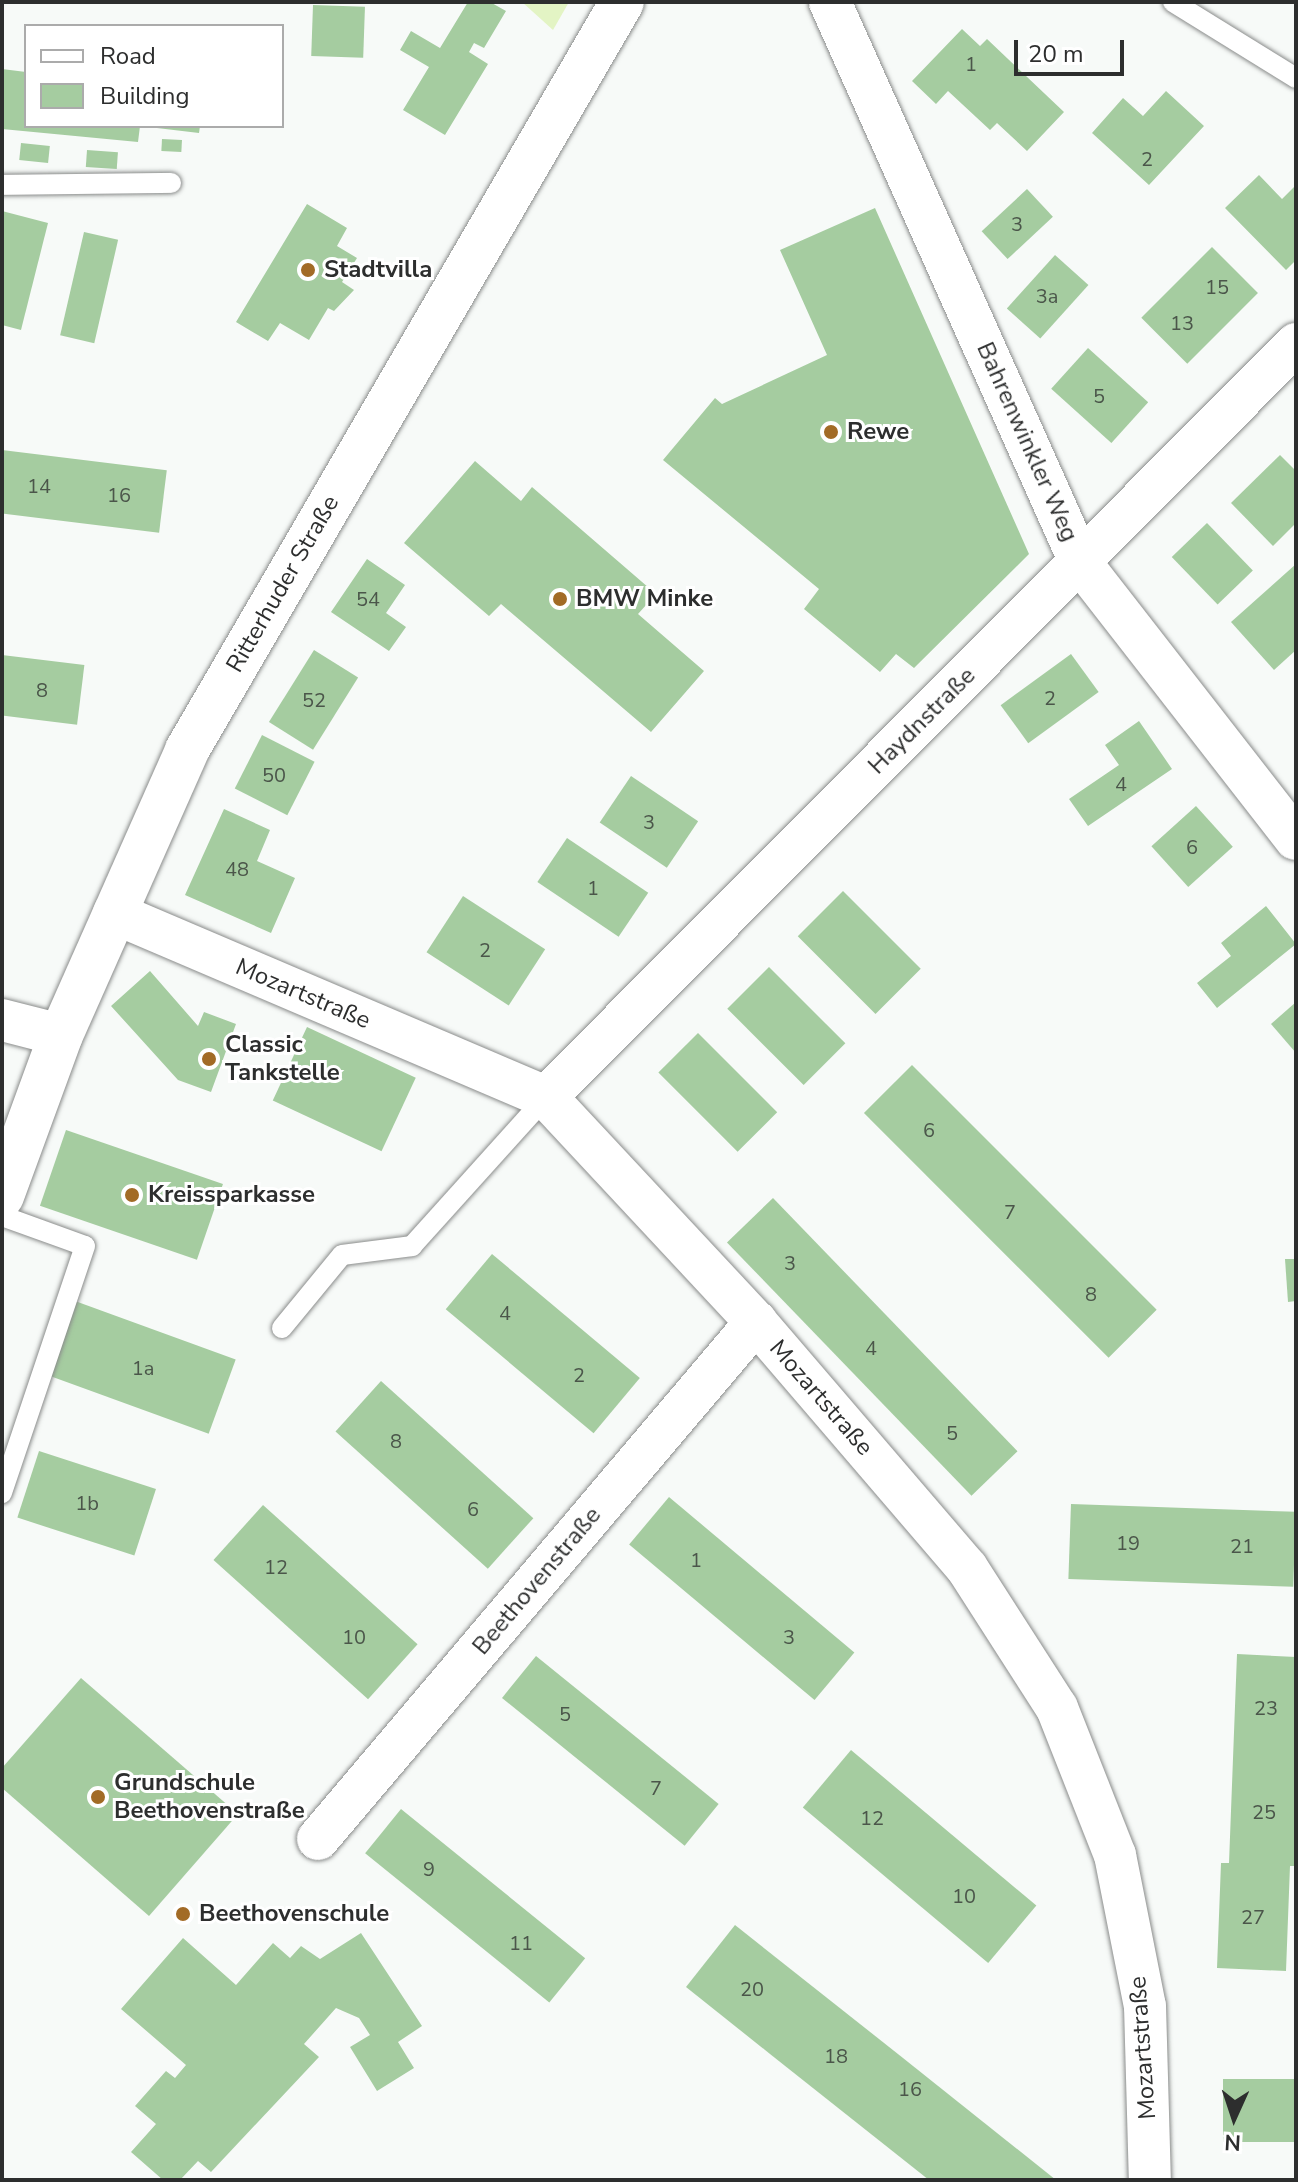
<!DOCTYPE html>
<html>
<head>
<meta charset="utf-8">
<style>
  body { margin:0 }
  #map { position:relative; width:1298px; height:2182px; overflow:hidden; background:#f7faf8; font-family:"Nunito Sans",sans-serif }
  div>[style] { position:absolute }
  .green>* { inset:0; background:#e3f4c4 }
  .building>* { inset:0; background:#a5cca0; transform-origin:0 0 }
  .roads { filter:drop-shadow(0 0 2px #8a8c8b) drop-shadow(0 0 2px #8a8c8b) }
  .service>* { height:20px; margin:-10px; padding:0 10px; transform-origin:10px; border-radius:10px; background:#fff }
  .minor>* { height:42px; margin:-21px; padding:0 21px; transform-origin:21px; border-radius:21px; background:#fff }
  .tertiary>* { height:44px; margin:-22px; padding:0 22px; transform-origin:22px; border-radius:22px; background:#fff }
  .dots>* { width:22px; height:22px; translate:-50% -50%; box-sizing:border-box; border:4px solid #fff; border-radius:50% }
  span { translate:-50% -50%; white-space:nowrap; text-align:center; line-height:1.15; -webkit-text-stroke:6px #fff; paint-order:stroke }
  .number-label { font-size:20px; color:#4b564a }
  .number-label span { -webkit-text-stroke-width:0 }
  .poi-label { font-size:24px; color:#2d2e2e; font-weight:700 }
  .left { translate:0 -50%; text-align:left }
  .street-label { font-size:24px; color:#2d2e2e }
  .frame { position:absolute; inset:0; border:4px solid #2d2e2e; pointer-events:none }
  .legend { position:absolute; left:24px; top:24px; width:260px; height:104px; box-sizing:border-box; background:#fff; border:2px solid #ababab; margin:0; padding:10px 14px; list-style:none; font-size:24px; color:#2d2e2e }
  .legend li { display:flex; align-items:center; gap:16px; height:40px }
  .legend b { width:40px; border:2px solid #ababab }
  .north { position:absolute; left:1194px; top:2078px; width:80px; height:80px; -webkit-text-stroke:6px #fff; paint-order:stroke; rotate:183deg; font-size:22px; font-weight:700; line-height:32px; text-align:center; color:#2d2e2e }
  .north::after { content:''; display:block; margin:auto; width:28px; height:36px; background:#2d2e2e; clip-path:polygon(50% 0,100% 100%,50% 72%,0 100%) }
  .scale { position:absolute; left:1014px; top:40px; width:110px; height:36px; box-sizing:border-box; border:4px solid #2d2e2e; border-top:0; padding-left:10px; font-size:24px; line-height:28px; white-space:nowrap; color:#2d2e2e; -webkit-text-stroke:6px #fff; paint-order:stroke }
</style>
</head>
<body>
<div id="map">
  <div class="green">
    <div style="clip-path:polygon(522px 2px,569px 2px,553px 30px)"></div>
  </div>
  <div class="building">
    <div style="clip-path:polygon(468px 2px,490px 2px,506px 11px,484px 48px,474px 43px,469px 52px,488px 64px,445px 135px,403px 110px,429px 67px,400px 50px,411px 31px,440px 48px)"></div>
    <div style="left:313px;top:5px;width:52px;height:51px;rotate:2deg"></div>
    <div style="clip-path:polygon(962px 29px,980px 46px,987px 39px,1064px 112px,1027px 151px,997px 123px,990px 130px,948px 91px,936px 104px,912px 81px)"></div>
    <div style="clip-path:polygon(2px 69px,26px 72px,26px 126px,140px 126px,138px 142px,2px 129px)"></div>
    <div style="clip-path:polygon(1166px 91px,1204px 126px,1149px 185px,1092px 133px,1123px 98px,1143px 116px)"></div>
    <div style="clip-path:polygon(140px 126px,200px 126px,199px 133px)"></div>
    <div style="left:162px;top:139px;width:20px;height:12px;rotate:3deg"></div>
    <div style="left:21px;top:143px;width:29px;height:17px;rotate:6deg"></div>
    <div style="left:87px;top:150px;width:31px;height:17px;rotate:4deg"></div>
    <div style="clip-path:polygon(1259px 175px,1282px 199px,1296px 185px,1296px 260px,1286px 270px,1225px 208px)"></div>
    <div style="left:1027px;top:189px;width:38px;height:62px;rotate:47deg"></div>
    <div style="clip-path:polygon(307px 204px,347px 228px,337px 246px,357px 258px,342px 282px,354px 290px,334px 311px,328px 308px,309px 340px,280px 323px,268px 341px,236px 322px)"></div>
    <div style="clip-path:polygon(875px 208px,1029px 554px,914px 668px,896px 654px,880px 672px,804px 609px,819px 589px,663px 460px,715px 398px,722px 404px,827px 355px,780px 250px)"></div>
    <div style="clip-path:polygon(2px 211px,48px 223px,21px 330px,2px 325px)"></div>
    <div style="left:84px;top:232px;width:35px;height:106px;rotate:13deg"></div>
    <div style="left:1212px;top:247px;width:65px;height:100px;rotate:45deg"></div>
    <div style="left:1055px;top:255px;width:45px;height:72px;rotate:42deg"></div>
    <div style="left:1088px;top:348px;width:81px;height:55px;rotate:42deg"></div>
    <div style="left:2px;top:450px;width:166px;height:63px;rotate:7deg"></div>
    <div style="clip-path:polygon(1280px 455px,1296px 471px,1296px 523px,1273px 546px,1231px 503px)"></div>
    <div style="clip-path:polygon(475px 461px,521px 501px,532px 487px,656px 594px,638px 614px,704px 671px,651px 732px,501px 604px,489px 616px,404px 543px)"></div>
    <div style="left:1207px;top:523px;width:66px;height:49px;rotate:46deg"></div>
    <div style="clip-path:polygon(367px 559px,405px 585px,386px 613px,406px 627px,389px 651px,331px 612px)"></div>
    <div style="clip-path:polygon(1296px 564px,1296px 650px,1274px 670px,1231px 622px)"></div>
    <div style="left:314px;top:650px;width:52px;height:85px;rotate:32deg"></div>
    <div style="left:1071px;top:654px;width:47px;height:87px;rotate:54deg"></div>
    <div style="left:2px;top:655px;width:83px;height:60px;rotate:7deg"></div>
    <div style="clip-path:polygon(1139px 721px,1172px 769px,1088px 826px,1069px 799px,1119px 765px,1105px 745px)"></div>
    <div style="left:262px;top:735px;width:59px;height:60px;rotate:27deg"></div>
    <div style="left:631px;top:776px;width:81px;height:56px;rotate:34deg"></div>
    <div style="left:1196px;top:806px;width:55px;height:60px;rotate:48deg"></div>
    <div style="clip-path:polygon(224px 809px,270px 830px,257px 861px,295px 878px,271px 933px,185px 895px)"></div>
    <div style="left:567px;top:838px;width:98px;height:53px;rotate:34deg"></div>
    <div style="left:843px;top:891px;width:110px;height:64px;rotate:45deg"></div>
    <div style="left:463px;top:896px;width:98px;height:67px;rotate:33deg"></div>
    <div style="clip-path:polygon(1266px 906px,1296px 944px,1217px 1008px,1197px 983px,1231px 956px,1221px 943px)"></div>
    <div style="left:769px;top:967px;width:108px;height:59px;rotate:45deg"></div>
    <div style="clip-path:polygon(150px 971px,198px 1026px,204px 1012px,236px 1024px,211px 1092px,178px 1080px,111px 1006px)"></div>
    <div style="clip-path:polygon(1296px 1002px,1296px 1053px,1271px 1024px)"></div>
    <div style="left:307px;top:1027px;width:120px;height:81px;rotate:25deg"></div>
    <div style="left:698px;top:1033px;width:112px;height:56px;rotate:45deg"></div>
    <div style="left:912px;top:1065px;width:346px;height:68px;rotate:45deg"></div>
    <div style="left:66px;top:1130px;width:166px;height:80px;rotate:19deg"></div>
    <div style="left:773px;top:1198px;width:352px;height:64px;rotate:46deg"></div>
    <div style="left:492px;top:1254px;width:193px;height:72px;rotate:40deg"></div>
    <div style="clip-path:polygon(1285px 1259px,1296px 1259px,1296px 1301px,1288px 1302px)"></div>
    <div style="left:75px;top:1301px;width:171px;height:79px;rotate:20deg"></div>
    <div style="left:381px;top:1381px;width:205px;height:68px;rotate:42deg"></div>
    <div style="left:39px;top:1451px;width:123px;height:70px;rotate:18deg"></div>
    <div style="left:669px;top:1497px;width:242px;height:62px;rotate:40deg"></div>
    <div style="left:1071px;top:1504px;width:225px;height:75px;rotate:2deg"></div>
    <div style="left:263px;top:1505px;width:208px;height:74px;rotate:42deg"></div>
    <div style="clip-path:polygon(1237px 1654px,1296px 1657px,1296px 1866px,1290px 1866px,1286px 1971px,1217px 1968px,1221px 1863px,1229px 1863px)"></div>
    <div style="left:536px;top:1656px;width:235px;height:54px;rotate:39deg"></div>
    <div style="clip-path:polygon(81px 1678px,238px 1814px,149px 1916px,2px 1788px,2px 1768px)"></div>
    <div style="left:851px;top:1750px;width:242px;height:75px;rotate:40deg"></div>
    <div style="left:401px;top:1809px;width:237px;height:57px;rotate:39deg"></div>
    <div style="clip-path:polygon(735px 1925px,903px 2058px,1056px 2180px,929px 2180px,770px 2054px,686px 1987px)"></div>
    <div style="clip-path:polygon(361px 1933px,422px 2026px,398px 2042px,414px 2068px,377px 2091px,350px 2047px,370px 2035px,359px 2018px,336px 2008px,304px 2044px,319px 2057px,211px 2172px,198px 2161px,180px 2180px,163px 2180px,131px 2152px,156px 2124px,135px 2106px,166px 2071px,175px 2078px,186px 2065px,121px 2009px,183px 1938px,236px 1985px,273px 1943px,290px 1958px,301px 1946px,320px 1959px)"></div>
    <div style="left:1296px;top:2079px;width:63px;height:73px;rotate:90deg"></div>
  </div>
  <div class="roads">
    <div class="service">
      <div style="left:1173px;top:2px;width:145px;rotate:31.7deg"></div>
      <div style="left:2px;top:185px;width:169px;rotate:-0.7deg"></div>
      <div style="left:2px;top:1216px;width:88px;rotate:19.9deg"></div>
      <div style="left:85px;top:1246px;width:261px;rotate:108.6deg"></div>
      <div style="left:282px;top:1328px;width:94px;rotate:-50.6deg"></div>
      <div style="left:342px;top:1255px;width:71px;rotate:-7.3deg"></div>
      <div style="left:412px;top:1246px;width:200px;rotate:-48deg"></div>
    </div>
    <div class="minor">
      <div style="left:830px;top:2px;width:613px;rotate:65.94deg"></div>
      <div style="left:1080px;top:562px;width:351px;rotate:52.1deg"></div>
      <div style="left:114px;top:913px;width:470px;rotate:23.1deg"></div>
      <div style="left:546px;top:1097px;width:308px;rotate:47deg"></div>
      <div style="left:756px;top:1322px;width:324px;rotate:49.4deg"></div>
      <div style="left:967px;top:1568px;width:166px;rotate:57.3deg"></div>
      <div style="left:1057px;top:1708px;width:158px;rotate:68.5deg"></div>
      <div style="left:1115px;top:1855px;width:154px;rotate:78.8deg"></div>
      <div style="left:1145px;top:2006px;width:174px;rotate:88.4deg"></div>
      <div style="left:2px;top:1020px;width:61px;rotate:14.3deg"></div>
      <div style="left:546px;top:1097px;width:1063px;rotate:-45.11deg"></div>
      <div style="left:318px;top:1839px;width:678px;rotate:-49.73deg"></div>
    </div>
    <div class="tertiary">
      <div style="left:2px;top:1196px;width:171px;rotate:-69.9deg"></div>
      <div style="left:61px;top:1035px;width:312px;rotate:-66.1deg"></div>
      <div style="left:187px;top:750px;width:865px;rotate:-59.82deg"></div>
    </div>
  </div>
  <div class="dots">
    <div style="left:308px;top:270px;background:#a26b26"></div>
    <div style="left:831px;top:432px;background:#a26b26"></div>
    <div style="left:560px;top:599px;background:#a26b26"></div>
    <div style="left:209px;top:1059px;background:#a26b26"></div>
    <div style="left:132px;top:1195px;background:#a26b26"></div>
    <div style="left:98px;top:1797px;background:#a26b26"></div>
    <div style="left:183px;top:1914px;background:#a26b26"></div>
  </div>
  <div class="number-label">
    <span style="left:971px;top:64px">1</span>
    <span style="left:1147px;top:159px">2</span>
    <span style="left:1017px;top:224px">3</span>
    <span style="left:1217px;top:287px">15</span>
    <span style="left:1047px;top:296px">3a</span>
    <span style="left:1182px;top:323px">13</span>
    <span style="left:1099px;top:396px">5</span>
    <span style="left:39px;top:486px">14</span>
    <span style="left:119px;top:495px">16</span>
    <span style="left:368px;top:599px">54</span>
    <span style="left:42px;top:690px">8</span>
    <span style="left:1050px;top:698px">2</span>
    <span style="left:314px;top:700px">52</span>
    <span style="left:274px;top:775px">50</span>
    <span style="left:1121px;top:784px">4</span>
    <span style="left:649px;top:822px">3</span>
    <span style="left:1192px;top:847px">6</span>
    <span style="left:237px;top:869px">48</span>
    <span style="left:593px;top:888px">1</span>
    <span style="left:485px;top:950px">2</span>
    <span style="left:929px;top:1130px">6</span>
    <span style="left:1010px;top:1212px">7</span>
    <span style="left:790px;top:1263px">3</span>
    <span style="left:1091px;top:1294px">8</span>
    <span style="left:505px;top:1313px">4</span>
    <span style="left:871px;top:1348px">4</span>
    <span style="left:143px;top:1368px">1a</span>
    <span style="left:579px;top:1375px">2</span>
    <span style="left:952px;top:1433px">5</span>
    <span style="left:396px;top:1441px">8</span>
    <span style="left:87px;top:1503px">1b</span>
    <span style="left:473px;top:1509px">6</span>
    <span style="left:1128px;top:1543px">19</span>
    <span style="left:1242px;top:1546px">21</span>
    <span style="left:696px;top:1560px">1</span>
    <span style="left:276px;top:1567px">12</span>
    <span style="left:354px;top:1637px">10</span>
    <span style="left:789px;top:1637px">3</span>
    <span style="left:1266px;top:1708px">23</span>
    <span style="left:565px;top:1714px">5</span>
    <span style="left:656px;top:1788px">7</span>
    <span style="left:1264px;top:1812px">25</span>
    <span style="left:872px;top:1818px">12</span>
    <span style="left:429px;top:1869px">9</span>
    <span style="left:964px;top:1896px">10</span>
    <span style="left:1253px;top:1917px">27</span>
    <span style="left:521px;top:1943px">11</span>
    <span style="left:752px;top:1989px">20</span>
    <span style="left:836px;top:2056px">18</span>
    <span style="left:910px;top:2089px">16</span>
  </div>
  <div class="poi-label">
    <span class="left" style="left:324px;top:270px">Stadtvilla</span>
    <span class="left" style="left:847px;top:432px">Rewe</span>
    <span class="left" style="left:576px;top:599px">BMW Minke</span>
    <span class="left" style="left:225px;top:1059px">Classic<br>Tankstelle</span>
    <span class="left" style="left:148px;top:1195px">Kreissparkasse</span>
    <span class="left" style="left:114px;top:1797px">Grundschule<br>Beethovenstraße</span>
    <span class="left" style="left:199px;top:1914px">Beethovenschule</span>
  </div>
  <div class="street-label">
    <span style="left:1027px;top:442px;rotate:66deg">Bahrenwinkler Weg</span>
    <span style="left:283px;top:584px;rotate:-60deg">Ritterhuder Straße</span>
    <span style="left:922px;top:721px;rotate:-45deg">Haydnstraße</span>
    <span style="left:303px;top:994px;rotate:23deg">Mozartstraße</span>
    <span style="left:821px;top:1398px;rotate:49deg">Mozartstraße</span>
    <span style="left:537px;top:1581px;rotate:-50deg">Beethovenstraße</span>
    <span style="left:1143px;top:2048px;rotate:-94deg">Mozartstraße</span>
  </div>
  <div class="frame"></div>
  <ul class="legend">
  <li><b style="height:10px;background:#fff"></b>Road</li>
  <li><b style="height:22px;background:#a5cca0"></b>Building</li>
  </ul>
  <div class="north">N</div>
  <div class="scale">20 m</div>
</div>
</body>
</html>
